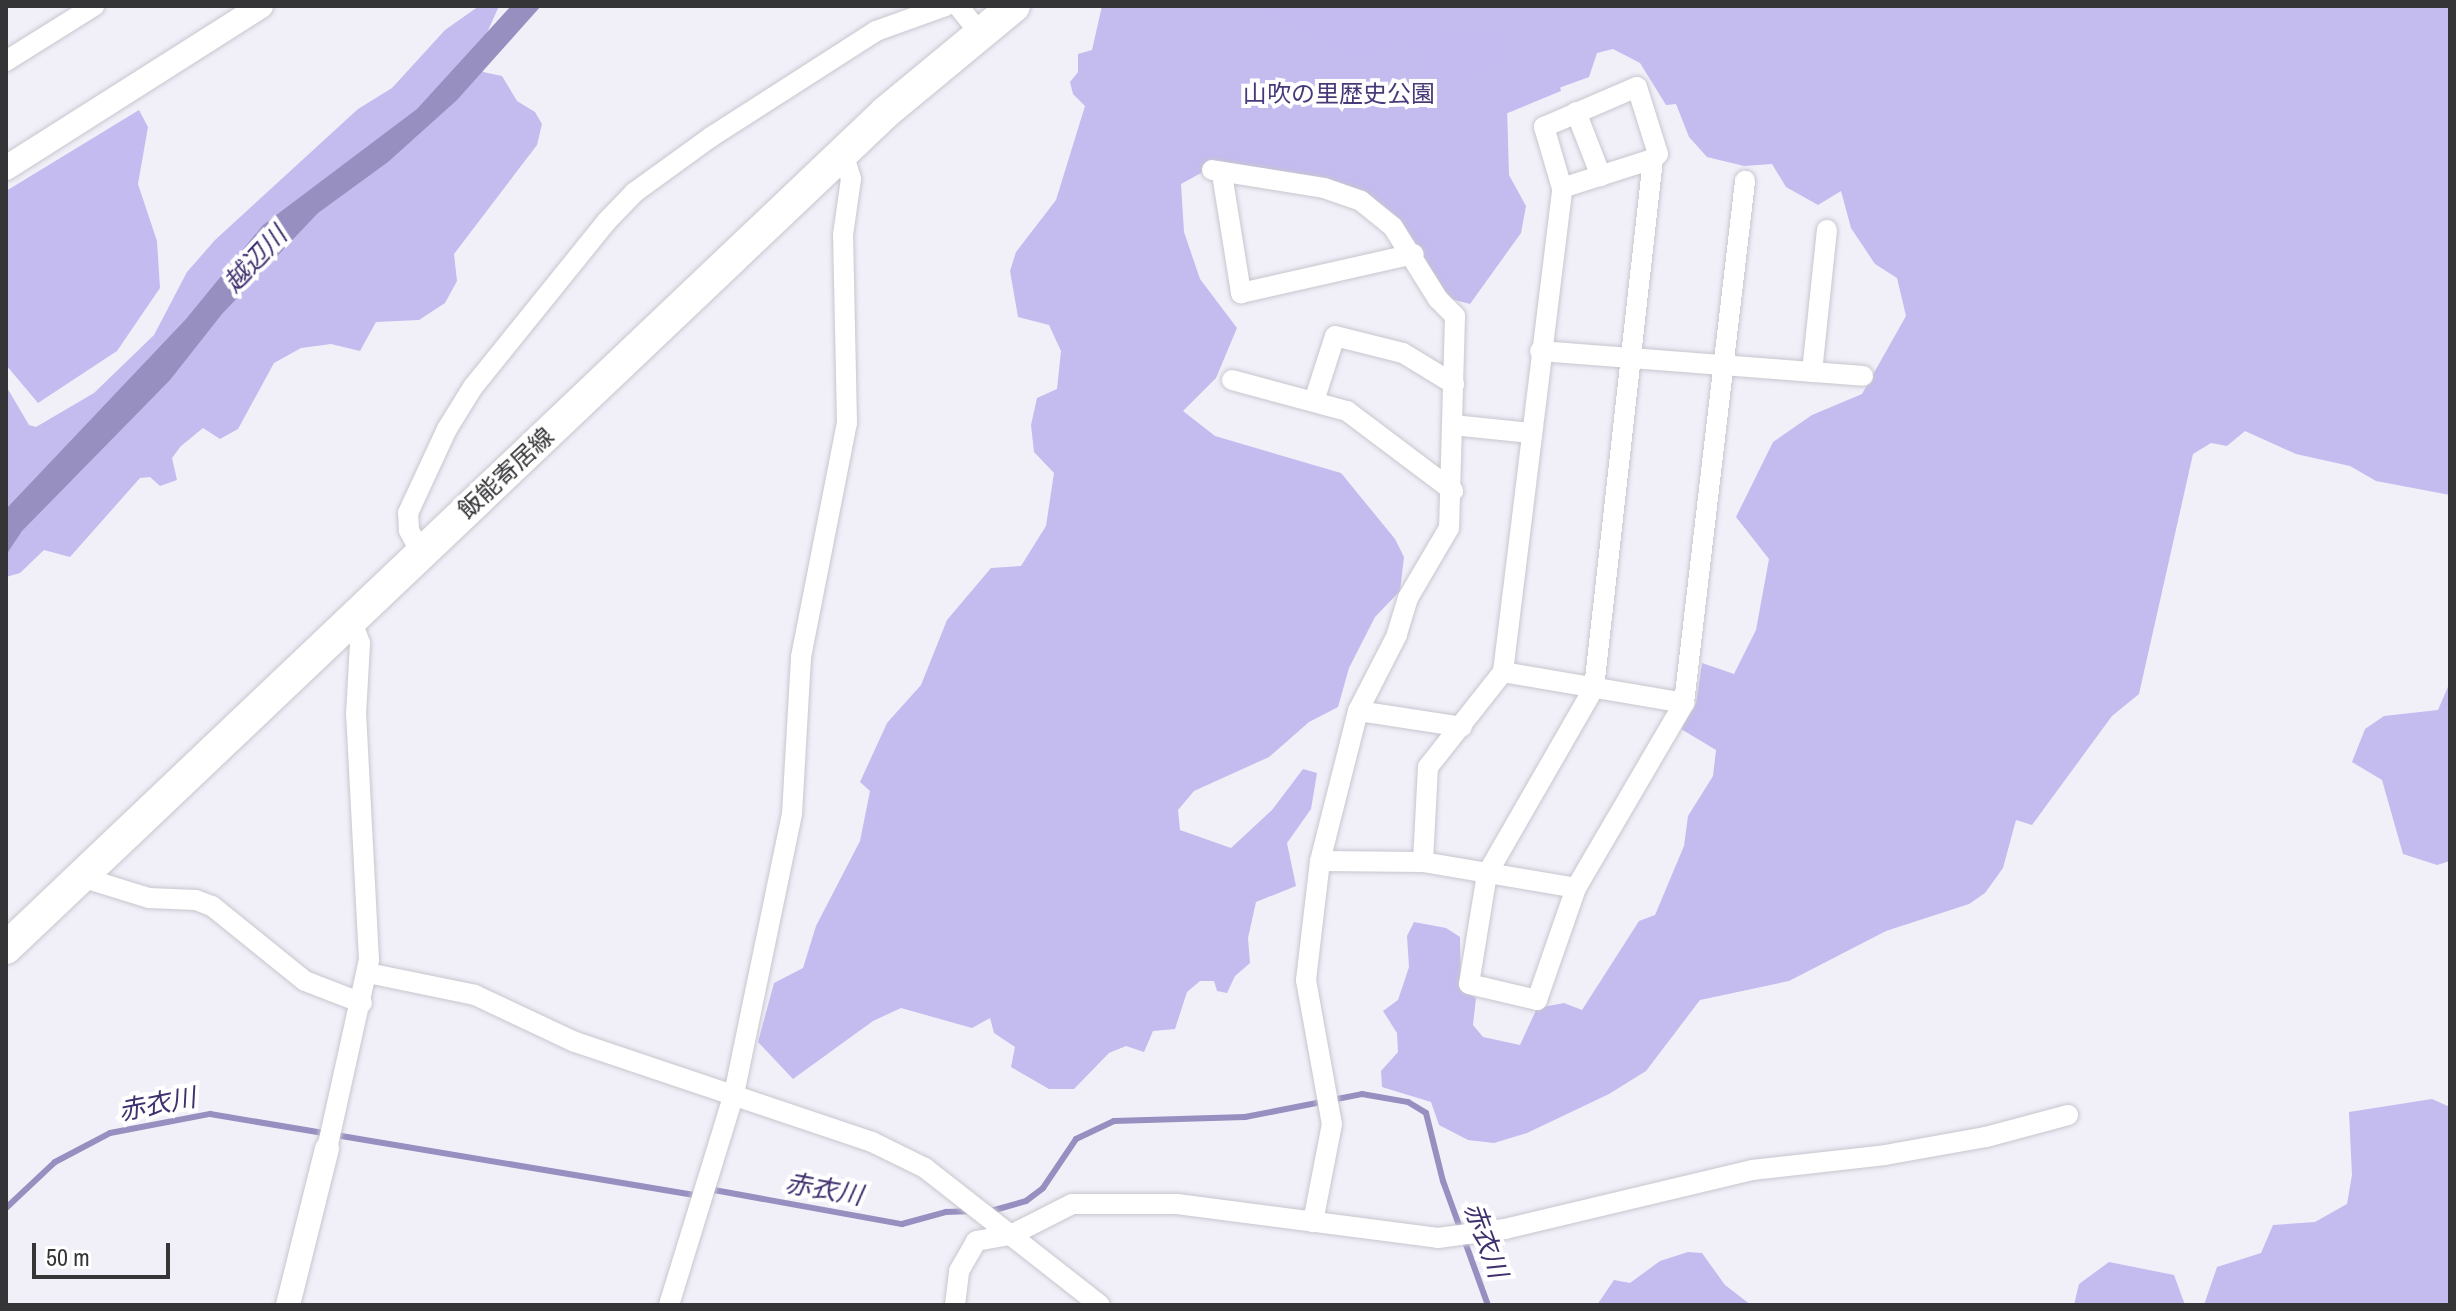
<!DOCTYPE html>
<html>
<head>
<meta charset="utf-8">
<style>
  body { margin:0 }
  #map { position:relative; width:2456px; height:1311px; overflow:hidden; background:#f1f0f9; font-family:"Archivo Narrow","Noto Sans JP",sans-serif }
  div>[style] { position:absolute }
  .green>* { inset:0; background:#c4bcf0 }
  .forest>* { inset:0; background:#c4bbef }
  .water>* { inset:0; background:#978fc0 }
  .stream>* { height:6px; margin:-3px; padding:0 3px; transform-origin:3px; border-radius:3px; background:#978fc0 }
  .roads { filter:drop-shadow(0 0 2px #c7c6ce) drop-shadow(0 0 2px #c7c6ce) }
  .minor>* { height:20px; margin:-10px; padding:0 10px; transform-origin:10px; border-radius:10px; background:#fff }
  .tertiary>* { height:24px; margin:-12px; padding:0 12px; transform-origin:12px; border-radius:12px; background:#fff }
  .primary>* { height:32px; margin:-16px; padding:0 16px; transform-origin:16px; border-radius:16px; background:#fff }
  span { translate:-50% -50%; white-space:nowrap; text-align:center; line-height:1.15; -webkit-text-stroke:8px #fff; paint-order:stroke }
  .park-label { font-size:24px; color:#483978 }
  .street-label { font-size:24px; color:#353437 }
  .water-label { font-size:26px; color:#40306e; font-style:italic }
  .frame { position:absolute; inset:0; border:8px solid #353437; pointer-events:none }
  .scale { position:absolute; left:32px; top:1243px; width:138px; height:36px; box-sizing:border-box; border:4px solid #353437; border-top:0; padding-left:10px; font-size:24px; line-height:28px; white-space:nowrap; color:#353437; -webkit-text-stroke:6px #fff; paint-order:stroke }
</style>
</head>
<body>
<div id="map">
  <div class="green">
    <div style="clip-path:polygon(1221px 6px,1541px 6px,1561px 91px,1503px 115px,1448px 176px,1394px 218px,1294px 171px)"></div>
    <div style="clip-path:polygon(139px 110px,148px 127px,138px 184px,157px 241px,160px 288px,117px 351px,38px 403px,6px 365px,6px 191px)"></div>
  </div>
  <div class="forest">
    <div style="clip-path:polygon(479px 6px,499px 6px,482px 44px,483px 72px,502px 76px,517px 101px,535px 112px,542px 124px,537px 145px,454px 254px,457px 281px,445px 303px,419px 320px,376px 322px,360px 351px,331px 344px,301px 348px,274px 363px,238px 429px,220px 439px,203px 428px,181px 446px,172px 458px,177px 480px,160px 486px,150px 477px,140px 478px,70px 557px,44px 550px,20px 573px,6px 577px,6px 386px,29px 425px,36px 427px,94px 393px,154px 335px,187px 272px,215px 240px,358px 109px,392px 88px,445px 30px)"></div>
    <div style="clip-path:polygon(1102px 6px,1255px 6px,1348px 55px,1378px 57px,1390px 39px,1399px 36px,1412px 41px,1434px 76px,1457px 86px,1490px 71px,1502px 55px,1499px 34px,1467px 27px,1454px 36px,1443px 27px,1438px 6px,2450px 6px,2450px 495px,2376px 481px,2350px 466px,2296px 454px,2245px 431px,2227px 446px,2211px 443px,2193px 454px,2139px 694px,2112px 716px,2032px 825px,2016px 820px,2003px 868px,1985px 893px,1969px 904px,1886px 931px,1789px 981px,1700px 1000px,1646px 1071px,1609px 1094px,1527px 1133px,1494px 1143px,1468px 1140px,1439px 1125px,1431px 1102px,1382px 1087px,1381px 1071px,1398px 1052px,1397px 1033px,1383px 1011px,1398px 1000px,1409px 967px,1407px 936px,1414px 922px,1446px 928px,1460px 937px,1461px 990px,1476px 998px,1473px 1025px,1483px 1037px,1520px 1045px,1537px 1008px,1564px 1003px,1582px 1010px,1639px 921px,1655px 915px,1684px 846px,1688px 816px,1713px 776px,1716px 750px,1681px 729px,1696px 703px,1702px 663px,1734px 674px,1756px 630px,1769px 559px,1736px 517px,1773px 442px,1812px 415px,1862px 394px,1906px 316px,1897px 278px,1875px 264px,1851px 228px,1841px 191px,1818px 205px,1786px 187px,1772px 164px,1744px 166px,1707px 157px,1689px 137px,1676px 104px,1666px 105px,1640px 63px,1613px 49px,1597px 53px,1589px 77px,1507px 107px,1509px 175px,1526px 206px,1521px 233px,1470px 304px,1447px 298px,1384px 200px,1359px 187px,1312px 176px,1221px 162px,1181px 184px,1184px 232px,1200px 279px,1237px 328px,1216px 378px,1183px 411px,1215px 436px,1341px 473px,1395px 539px,1404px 557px,1400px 591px,1375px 617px,1349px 668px,1338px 707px,1309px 722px,1269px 757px,1194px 791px,1178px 810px,1180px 830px,1231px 848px,1272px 810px,1303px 769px,1317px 773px,1311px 809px,1287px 843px,1296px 886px,1256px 902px,1248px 938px,1250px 963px,1235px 976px,1227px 993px,1217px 991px,1214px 981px,1200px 981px,1187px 992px,1175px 1029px,1153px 1031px,1144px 1052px,1126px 1046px,1109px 1053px,1074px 1089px,1049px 1089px,1011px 1067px,1015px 1047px,994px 1033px,990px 1018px,972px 1028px,901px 1008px,873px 1021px,793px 1079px,758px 1042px,774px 983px,803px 968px,816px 926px,860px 841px,870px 791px,860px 782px,887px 723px,921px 685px,947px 620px,991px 568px,1021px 566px,1046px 526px,1054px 473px,1034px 452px,1031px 425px,1037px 398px,1057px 389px,1061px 351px,1049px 325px,1018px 317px,1010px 271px,1016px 252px,1056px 200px,1085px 106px,1073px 94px,1070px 82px,1078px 72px,1078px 54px,1092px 50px)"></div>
    <div style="clip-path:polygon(2450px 682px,2450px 861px,2437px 865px,2403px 854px,2382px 780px,2352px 762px,2365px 729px,2384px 716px,2438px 710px)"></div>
    <div style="clip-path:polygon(2432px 1099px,2450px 1107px,2450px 1305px,2204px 1305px,2217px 1267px,2261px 1253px,2273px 1225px,2315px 1222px,2347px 1204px,2352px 1175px,2349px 1112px)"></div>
    <div style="clip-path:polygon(1688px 1252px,1702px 1253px,1725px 1285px,1751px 1305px,1597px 1305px,1614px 1280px,1630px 1283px,1660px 1261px)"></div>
    <div style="clip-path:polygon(2109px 1262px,2174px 1275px,2185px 1305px,2074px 1305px,2079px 1284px)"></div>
  </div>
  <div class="water">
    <div style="clip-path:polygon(511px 6px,541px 6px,457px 100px,388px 162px,318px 213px,222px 314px,170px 380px,22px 531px,6px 555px,6px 509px,186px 319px,263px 225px,417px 109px)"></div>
  </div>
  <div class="stream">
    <div style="left:710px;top:1194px;width:6px;rotate:-45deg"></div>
    <div style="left:714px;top:1190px;width:191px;rotate:10.3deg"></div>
    <div style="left:902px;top:1224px;width:46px;rotate:-15.3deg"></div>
    <div style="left:946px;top:1212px;width:26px;rotate:-2deg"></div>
    <div style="left:6px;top:1208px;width:67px;rotate:-43.2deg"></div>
    <div style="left:55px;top:1162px;width:62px;rotate:-27.8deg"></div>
    <div style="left:110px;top:1133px;width:102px;rotate:-10.8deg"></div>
    <div style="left:210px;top:1114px;width:497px;rotate:9.5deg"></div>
    <div style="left:991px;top:1211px;width:36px;rotate:-16deg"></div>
    <div style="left:1026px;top:1201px;width:21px;rotate:-37deg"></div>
    <div style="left:1043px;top:1188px;width:59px;rotate:-56deg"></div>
    <div style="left:1076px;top:1139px;width:42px;rotate:-25.3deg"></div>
    <div style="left:1114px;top:1121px;width:131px;rotate:-1.7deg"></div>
    <div style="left:1245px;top:1117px;width:119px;rotate:-11.1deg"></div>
    <div style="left:1362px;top:1094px;width:47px;rotate:9.9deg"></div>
    <div style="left:1408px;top:1102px;width:21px;rotate:31deg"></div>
    <div style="left:1426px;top:1113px;width:70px;rotate:76deg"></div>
    <div style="left:1443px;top:1181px;width:132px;rotate:70.1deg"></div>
  </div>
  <div class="roads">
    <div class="minor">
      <div style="left:958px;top:6px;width:33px;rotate:51deg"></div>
      <div style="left:6px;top:61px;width:104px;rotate:-32deg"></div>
      <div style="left:1576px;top:112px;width:69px;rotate:68.7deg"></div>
      <div style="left:1212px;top:170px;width:113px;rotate:9.1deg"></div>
      <div style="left:1324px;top:188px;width:39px;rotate:19deg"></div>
      <div style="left:1361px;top:201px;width:41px;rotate:39.1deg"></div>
      <div style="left:1393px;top:227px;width:85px;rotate:58deg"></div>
      <div style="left:1438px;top:299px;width:24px;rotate:45deg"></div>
      <div style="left:1455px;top:316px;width:212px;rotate:91.6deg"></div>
      <div style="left:1449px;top:528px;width:81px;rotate:120.4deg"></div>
      <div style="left:1408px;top:598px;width:39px;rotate:107deg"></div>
      <div style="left:1397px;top:635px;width:85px;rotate:117.2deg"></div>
      <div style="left:1358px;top:711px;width:155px;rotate:104.2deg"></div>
      <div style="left:1320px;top:861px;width:120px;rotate:96.7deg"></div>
      <div style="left:1306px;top:980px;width:146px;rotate:79.8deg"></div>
      <div style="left:1332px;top:1124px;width:100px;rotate:101deg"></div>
      <div style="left:1222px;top:174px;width:121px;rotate:80.9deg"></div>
      <div style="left:1241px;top:293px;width:177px;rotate:-12.7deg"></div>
      <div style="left:1562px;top:188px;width:64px;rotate:-106.4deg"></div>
      <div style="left:1544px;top:127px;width:101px;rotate:-23.3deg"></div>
      <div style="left:1637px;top:87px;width:70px;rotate:72.6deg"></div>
      <div style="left:1658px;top:154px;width:7px;rotate:135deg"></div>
      <div style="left:1653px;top:159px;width:532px;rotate:96.36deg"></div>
      <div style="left:1594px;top:688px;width:215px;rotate:119.9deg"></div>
      <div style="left:1487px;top:874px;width:111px;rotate:99.3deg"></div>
      <div style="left:1469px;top:984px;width:70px;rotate:13.2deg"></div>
      <div style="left:1537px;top:1000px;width:119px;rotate:-70.8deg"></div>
      <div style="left:1576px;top:888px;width:214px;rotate:-59.7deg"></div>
      <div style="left:1684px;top:703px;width:526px;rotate:-83.33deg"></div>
      <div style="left:1540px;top:351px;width:324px;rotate:4.4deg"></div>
      <div style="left:1812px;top:372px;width:143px;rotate:-84deg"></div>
      <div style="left:1232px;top:380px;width:119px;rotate:15.1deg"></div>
      <div style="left:1347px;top:411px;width:133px;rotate:37deg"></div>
      <div style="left:1314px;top:401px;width:68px;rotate:-72.1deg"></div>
      <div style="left:1335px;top:336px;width:70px;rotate:14deg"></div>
      <div style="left:1403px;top:353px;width:60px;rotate:31.3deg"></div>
      <div style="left:1453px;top:425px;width:78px;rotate:5.9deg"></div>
      <div style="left:421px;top:553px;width:26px;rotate:-118deg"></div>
      <div style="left:409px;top:530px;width:17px;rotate:-93deg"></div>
      <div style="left:408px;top:513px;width:93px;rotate:-65.1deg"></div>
      <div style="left:447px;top:429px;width:49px;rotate:-58.2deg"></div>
      <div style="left:473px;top:387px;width:212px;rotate:-51.1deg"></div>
      <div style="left:606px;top:222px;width:42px;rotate:-46deg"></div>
      <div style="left:635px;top:192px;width:94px;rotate:-35.9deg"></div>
      <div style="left:711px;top:137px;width:196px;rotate:-32.7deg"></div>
      <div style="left:876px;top:31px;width:74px;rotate:-19.7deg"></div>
      <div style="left:1503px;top:672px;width:184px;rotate:9.7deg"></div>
      <div style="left:1358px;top:711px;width:105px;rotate:8.7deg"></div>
      <div style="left:1320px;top:861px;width:103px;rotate:0.6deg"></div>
      <div style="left:1423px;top:862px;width:155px;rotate:9.6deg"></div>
      <div style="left:1423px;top:862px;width:95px;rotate:-87deg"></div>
      <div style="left:1428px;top:767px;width:121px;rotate:-51.7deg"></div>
      <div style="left:1503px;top:672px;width:488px;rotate:-83deg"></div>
      <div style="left:1562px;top:188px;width:96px;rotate:-17.7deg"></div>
      <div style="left:81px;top:877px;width:71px;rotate:17.2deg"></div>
      <div style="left:149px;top:898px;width:47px;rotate:2.4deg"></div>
      <div style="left:196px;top:900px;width:17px;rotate:21deg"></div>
      <div style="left:212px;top:906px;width:119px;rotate:38.9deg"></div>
      <div style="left:305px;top:981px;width:61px;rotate:21.1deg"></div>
      <div style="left:368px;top:973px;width:109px;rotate:11.6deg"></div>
      <div style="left:475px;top:995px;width:110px;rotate:25.2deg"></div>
      <div style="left:575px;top:1042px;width:313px;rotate:18.6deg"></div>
      <div style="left:872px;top:1142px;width:59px;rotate:26.1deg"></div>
      <div style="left:925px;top:1168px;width:222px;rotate:38.1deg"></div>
      <div style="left:327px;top:1149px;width:194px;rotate:-77.5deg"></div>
      <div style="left:369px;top:960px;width:245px;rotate:-93deg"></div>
      <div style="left:356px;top:715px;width:72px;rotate:-86.8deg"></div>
      <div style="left:360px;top:643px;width:25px;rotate:-111deg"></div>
      <div style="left:669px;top:1305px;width:221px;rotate:-72.9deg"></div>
      <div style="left:734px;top:1094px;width:286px;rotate:-78.3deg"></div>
      <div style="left:792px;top:814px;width:157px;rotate:-86.7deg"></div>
      <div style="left:801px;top:657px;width:238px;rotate:-78.9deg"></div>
      <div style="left:847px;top:423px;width:188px;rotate:-91.2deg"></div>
      <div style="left:843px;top:235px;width:57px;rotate:-81.9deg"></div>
      <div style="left:851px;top:179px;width:27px;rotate:-107deg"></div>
      <div style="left:955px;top:1305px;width:34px;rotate:-83deg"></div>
      <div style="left:959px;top:1271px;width:34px;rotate:-60deg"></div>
      <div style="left:976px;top:1241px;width:36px;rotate:-10deg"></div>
      <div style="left:1011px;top:1235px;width:68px;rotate:-26.9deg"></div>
      <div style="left:1072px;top:1204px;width:105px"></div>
      <div style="left:1177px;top:1204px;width:263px;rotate:7.4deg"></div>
      <div style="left:1438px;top:1238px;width:68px;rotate:-7.7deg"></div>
      <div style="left:1505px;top:1229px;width:254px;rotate:-13.4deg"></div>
      <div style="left:1752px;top:1170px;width:134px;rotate:-6.4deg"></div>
      <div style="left:1885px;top:1155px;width:103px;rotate:-10.1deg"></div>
      <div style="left:1986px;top:1137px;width:85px;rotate:-15deg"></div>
    </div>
    <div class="tertiary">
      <div style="left:6px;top:168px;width:302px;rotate:-32.4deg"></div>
      <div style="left:288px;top:1305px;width:161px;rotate:-76deg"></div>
    </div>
    <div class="primary">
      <div style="left:6px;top:948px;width:1214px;rotate:-43.53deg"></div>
      <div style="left:886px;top:112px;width:166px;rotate:-39.6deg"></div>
    </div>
  </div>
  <div class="park-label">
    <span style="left:1339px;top:94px">山吹の里歴史公園</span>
  </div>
  <div class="street-label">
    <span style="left:506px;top:473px;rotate:-43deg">飯能寄居線</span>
  </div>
  <div class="water-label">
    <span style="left:255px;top:259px;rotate:-47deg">越辺川</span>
    <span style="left:157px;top:1104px;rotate:-11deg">赤衣川</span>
    <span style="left:824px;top:1189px;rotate:10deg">赤衣川</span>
    <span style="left:1486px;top:1240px;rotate:70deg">赤衣川</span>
  </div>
  <div class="frame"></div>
  <div class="scale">50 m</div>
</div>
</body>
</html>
